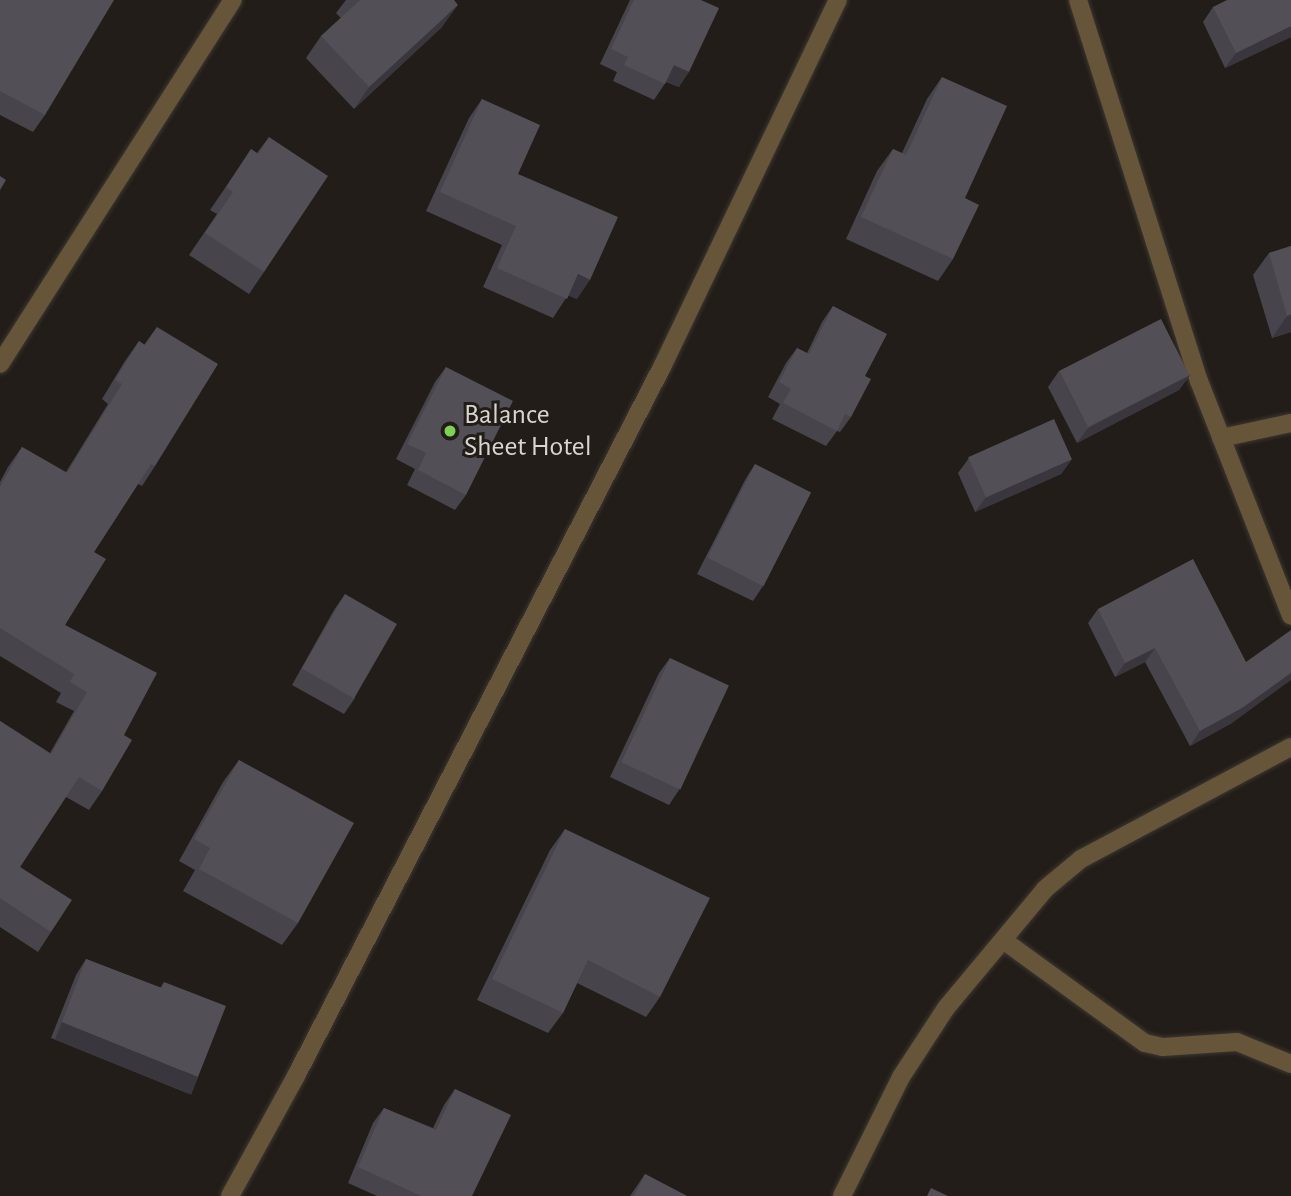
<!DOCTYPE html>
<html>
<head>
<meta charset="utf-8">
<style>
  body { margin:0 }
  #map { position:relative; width:1291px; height:1196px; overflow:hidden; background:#221d18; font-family:"Alegreya Sans",sans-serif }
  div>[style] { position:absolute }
  .roads { filter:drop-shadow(0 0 2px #3c3732) drop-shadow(0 0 2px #3c3732) }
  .minor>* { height:18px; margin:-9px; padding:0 9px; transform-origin:9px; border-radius:9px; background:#665539 }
  .wall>* { inset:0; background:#47444b }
  .shaded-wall>* { inset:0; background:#39373d; transform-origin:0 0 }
  .building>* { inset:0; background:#524f57; transform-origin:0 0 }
  .dots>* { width:19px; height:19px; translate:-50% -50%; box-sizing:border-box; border:4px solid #221d18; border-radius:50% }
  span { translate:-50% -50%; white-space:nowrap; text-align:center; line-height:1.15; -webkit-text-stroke:6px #221d18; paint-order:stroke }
  .poi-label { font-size:28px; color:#d9d6d2 }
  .left { translate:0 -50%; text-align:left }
</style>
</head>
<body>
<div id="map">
  <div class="roads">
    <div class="minor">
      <div style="left:1078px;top:0;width:400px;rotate:72.4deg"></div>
      <div style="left:1199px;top:381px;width:252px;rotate:68.6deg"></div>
      <div style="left:0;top:364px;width:432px;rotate:-57.4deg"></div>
      <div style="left:1221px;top:438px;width:72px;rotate:-12.1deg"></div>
      <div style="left:1003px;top:940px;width:175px;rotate:36deg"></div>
      <div style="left:1145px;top:1043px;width:18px;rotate:13deg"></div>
      <div style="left:1163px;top:1047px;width:74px;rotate:-3.9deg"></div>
      <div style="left:1237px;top:1042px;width:58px;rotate:22.2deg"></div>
      <div style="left:230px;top:1196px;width:137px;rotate:-61.2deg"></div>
      <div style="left:296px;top:1076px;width:798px;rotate:-62.7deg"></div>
      <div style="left:662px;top:367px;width:407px;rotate:-64.4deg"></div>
      <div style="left:842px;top:1196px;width:133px;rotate:-63.6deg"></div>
      <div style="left:901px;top:1077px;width:82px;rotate:-56.9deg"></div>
      <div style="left:946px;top:1008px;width:155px;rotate:-50.2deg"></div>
      <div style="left:1045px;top:889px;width:47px;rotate:-39.8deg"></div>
      <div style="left:1081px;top:859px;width:238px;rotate:-28.1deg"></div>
    </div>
  </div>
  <div class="wall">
    <div style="clip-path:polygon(0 0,45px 115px,33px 132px,0 115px)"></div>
    <div style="clip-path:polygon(346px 0,454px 0,442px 27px,354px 109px,306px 58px,321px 36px,341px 18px,336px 13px)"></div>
    <div style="clip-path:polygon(630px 0,701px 0,679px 87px,666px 82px,654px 100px,613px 81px,617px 72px,600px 64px)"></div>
    <div style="clip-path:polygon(1291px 0,1291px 37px,1225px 68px,1203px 22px,1213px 7px)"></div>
    <div style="clip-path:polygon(942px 77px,965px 198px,953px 259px,938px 281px,846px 239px,877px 171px,893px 149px,902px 153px,927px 99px)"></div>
    <div style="clip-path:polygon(482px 99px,577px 299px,568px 295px,553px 318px,483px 287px,502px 245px,426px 211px,469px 118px)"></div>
    <div style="clip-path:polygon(269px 137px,264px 272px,249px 294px,189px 255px,217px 214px,210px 210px,236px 172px,251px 149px,257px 153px)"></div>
    <div style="clip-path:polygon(1291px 246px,1291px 332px,1272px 338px,1253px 275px,1269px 253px)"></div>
    <div style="clip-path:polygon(833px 306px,865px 376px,851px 417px,840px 432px,837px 431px,826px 446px,772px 419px,780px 404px,768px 397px,786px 363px,797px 348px,807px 353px,822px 322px)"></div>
    <div style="clip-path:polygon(157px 327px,155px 466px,142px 486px,138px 484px,94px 552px,65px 625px,124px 735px,102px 791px,89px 810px,66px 797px,20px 867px,51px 932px,38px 952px,0 927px,0 721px,50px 753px,74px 711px,56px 702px,61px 693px,0 656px,0 482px,8px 467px,22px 447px,66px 472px,108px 404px,102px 399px,125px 361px,139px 341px,144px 345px)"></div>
    <div style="clip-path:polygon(446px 367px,466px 495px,455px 510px,407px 485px,415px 469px,396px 459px,435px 382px)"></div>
    <div style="clip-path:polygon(1059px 371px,1190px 375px,1179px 390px,1077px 443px,1048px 387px)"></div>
    <div style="clip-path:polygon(969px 458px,1072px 459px,1061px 474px,975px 512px,958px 473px)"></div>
    <div style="clip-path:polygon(755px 464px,763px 586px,753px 601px,697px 574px,745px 480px)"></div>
    <div style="clip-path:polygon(345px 594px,355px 698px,344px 714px,292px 685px,334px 610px)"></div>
    <div style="clip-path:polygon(1098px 609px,1246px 662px,1232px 723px,1190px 746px,1145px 662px,1115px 677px,1088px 623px)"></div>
    <div style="clip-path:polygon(670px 658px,679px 790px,669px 805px,610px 777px,659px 673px)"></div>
    <div style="clip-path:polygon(239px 760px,298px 923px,282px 945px,183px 891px,195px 870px,179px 861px,223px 782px)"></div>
    <div style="clip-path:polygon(565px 829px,660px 997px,646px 1017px,577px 983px,563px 1013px,548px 1033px,477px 1000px,550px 850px)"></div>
    <div style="clip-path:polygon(86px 959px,160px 988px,164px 982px,187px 1093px,51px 1038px,76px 975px)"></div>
    <div style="clip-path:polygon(455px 1089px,472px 1196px,377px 1196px,348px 1183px,373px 1123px,384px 1108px,433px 1128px,444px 1105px)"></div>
    <div style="clip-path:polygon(645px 1174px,687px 1196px,630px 1196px)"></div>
  </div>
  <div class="shaded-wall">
    <div style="clip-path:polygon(458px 5px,442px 27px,354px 109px,369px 87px)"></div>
    <div style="clip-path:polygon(1291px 26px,1291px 37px,1225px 68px,1236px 53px)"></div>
    <div style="clip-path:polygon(674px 65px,689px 72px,679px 87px,663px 80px)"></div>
    <div style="clip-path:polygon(578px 274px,590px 280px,577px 299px,564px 294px)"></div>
    <div style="clip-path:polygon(1291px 314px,1291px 332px,1272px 338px,1287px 316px)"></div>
    <div style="clip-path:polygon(1190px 375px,1179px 390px,1077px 443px,1088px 428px)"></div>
    <div style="clip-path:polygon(1072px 459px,1061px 474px,975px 512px,986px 497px)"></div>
    <div style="clip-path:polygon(1155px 648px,1145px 662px,1115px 677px,1125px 663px)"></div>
    <div style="clip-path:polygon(1291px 673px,1291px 680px,1232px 723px,1190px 746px,1200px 731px)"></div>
    <div style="left:62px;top:1022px;width:147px;height:19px;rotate:22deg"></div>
  </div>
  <div class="building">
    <div style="clip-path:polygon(0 0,114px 0,45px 115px,0 91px)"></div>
    <div style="clip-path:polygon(360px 0,454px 0,458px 5px,369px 87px,321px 36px)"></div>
    <div style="clip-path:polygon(634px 0,701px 0,719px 8px,689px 72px,674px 65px,665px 84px,624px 65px,628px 57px,611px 49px)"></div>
    <div style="clip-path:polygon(1227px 0,1291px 0,1291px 26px,1236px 53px,1213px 7px)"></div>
    <div style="clip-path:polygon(942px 77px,1007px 106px,965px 198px,979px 205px,953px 259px,861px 217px,893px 149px,906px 155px)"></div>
    <div style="clip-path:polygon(482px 99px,540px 125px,518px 174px,618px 217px,590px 280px,578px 274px,567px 299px,497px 268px,516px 226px,440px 192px)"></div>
    <div style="clip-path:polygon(269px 137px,328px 176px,264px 272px,205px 233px,233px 192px,226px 187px,251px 149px,258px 154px)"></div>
    <div style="clip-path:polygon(0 176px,6px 180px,0 190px)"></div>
    <div style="clip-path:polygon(1291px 246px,1291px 314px,1287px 316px,1269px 253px)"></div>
    <div style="clip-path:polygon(833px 306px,887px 334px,865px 376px,871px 379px,851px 417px,845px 414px,837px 431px,783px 403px,791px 389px,779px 382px,797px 348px,809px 354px)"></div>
    <div style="left:1161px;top:319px;width:63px;height:114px;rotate:63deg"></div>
    <div style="clip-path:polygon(157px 327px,218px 364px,155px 466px,151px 464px,94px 552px,106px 559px,65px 625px,157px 673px,124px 735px,132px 740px,102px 791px,79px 777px,20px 867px,72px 900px,51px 932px,0 898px,0 721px,51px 754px,87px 692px,70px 682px,74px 674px,0 628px,0 487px,22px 447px,67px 473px,122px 384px,115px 380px,139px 341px,145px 345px)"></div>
    <div style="clip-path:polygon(446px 367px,513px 401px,466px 495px,418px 470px,426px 453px,407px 444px)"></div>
    <div style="left:1054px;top:419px;width:44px;height:94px;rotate:66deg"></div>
    <div style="left:755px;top:464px;width:63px;height:105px;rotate:27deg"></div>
    <div style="clip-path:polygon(1193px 559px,1246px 662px,1291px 630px,1291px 673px,1242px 708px,1200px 731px,1155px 648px,1125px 663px,1098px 609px)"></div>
    <div style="left:345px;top:594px;width:60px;height:86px;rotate:30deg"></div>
    <div style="left:670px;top:658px;width:65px;height:115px;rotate:25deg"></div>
    <div style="clip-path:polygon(239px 760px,354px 823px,298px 923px,199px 869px,210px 848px,194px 839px)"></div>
    <div style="clip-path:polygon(565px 829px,710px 898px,660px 997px,588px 960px,563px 1013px,492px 979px)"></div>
    <div style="clip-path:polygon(86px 959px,162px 988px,164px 982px,226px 1006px,198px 1077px,62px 1022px)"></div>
    <div style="clip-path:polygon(455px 1089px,511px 1115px,472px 1196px,421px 1196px,358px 1167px,384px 1108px,436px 1130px)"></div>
    <div style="clip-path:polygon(645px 1174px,687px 1196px,634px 1196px)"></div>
    <div style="clip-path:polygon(931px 1188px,948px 1196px,927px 1196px)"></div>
  </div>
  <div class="dots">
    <div style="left:450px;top:431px;background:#7dd154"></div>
  </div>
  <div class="poi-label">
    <span class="left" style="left:464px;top:431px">Balance<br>Sheet Hotel</span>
  </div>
</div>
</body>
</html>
